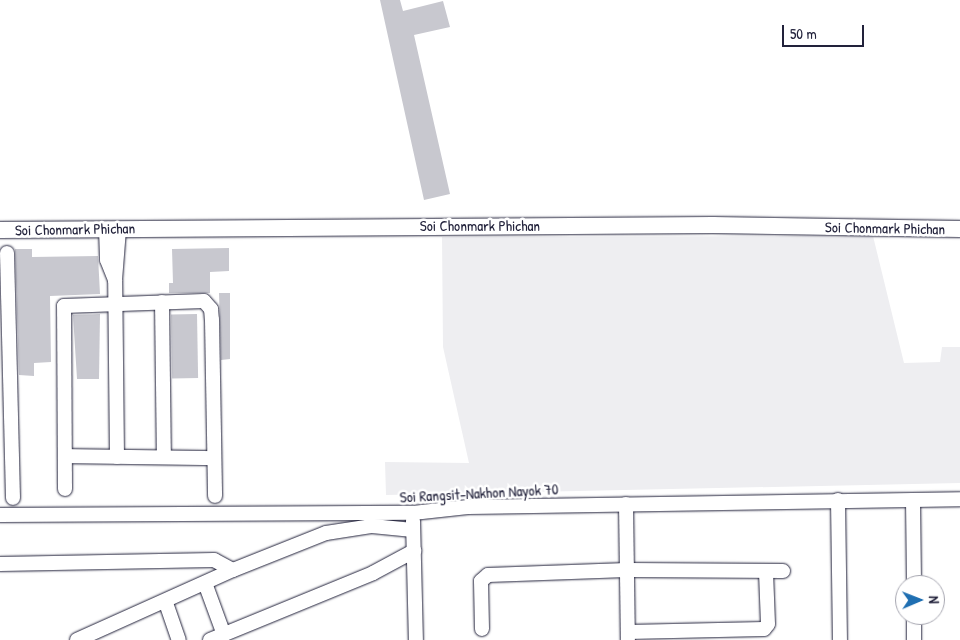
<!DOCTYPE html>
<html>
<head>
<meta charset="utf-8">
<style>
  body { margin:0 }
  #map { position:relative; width:960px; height:640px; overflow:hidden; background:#fff; font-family:"Patrick Hand",sans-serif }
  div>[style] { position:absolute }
  .built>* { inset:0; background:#eeeef1 }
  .building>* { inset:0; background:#c8c8cf; transform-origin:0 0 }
  .roads { filter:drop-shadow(0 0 1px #22223b) drop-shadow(0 0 1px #22223b) }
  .minor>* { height:14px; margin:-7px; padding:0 7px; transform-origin:7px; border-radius:7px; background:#fff }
  .tertiary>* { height:16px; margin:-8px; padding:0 8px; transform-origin:8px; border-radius:8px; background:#fff }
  span { translate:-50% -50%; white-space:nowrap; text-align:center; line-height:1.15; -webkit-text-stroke:5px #fff; paint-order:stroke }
  .street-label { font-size:15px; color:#22223b }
  .north { position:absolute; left:895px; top:575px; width:50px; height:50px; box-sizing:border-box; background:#fff; border:1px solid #a7a7b1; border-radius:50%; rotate:89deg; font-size:14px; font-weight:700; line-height:20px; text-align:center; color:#22223b }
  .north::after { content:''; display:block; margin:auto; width:18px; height:22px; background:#1f6fb2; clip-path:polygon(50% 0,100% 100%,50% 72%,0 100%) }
  .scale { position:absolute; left:782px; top:25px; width:82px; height:22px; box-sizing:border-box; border:2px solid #22223b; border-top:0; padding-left:6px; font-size:15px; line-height:18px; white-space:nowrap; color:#22223b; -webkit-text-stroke:4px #fff; paint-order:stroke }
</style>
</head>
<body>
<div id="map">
  <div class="built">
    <div style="clip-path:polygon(873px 236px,904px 363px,940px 362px,942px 347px,960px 347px,960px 483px,386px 495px,385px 462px,469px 463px,443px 347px,442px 237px)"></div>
  </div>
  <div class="building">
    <div style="clip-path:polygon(380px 0,400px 0,403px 11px,443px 1px,450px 27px,414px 35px,450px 194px,424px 200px)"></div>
    <div style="clip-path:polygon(229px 248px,229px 271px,210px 272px,210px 293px,169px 293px,169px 283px,173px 283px,172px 249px)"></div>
    <div style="clip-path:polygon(15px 249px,32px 249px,32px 257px,98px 256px,100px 294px,50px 296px,51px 362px,34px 363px,34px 376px,19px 375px)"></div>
    <div style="clip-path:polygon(219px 293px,230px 293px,230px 359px,221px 360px)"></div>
    <div style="clip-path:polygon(100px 314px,99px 379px,77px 379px,73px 315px)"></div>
    <div style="left:197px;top:314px;width:64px;height:26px;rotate:89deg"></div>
  </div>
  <div class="roads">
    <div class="minor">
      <div style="left:106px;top:229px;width:31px;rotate:88deg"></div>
      <div style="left:107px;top:260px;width:22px;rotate:68deg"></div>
      <div style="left:7px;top:253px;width:245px;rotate:88.6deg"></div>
      <div style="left:162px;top:302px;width:155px;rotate:89.3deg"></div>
      <div style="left:66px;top:456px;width:148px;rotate:0.8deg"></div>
      <div style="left:117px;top:457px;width:177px;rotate:-90.6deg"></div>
      <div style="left:115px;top:280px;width:51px;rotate:-85.5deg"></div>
      <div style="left:65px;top:489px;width:183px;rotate:-90.3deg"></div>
      <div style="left:64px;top:306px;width:140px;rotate:-2deg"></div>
      <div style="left:204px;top:301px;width:11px;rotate:49deg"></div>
      <div style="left:211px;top:309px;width:11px;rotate:85deg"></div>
      <div style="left:212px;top:320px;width:176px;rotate:89deg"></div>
      <div style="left:838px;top:500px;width:140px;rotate:89.2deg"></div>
      <div style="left:913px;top:500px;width:85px;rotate:89.3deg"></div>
      <div style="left:626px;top:504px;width:136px;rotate:89.2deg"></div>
      <div style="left:0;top:515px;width:413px;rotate:-0.3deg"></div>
      <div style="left:413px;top:513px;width:55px;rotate:-6.2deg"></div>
      <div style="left:468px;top:507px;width:492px;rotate:-0.9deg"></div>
      <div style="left:413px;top:521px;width:119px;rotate:88.6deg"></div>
      <div style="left:0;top:564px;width:214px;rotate:-1.1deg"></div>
      <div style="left:214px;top:560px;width:21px;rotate:28deg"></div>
      <div style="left:205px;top:583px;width:55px;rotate:69.9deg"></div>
      <div style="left:166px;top:603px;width:39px;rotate:71deg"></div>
      <div style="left:914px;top:615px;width:25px;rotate:90deg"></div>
      <div style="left:482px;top:629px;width:48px;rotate:-91.2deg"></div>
      <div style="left:481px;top:581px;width:9px;rotate:-41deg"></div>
      <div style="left:488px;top:575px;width:139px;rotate:-2.1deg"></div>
      <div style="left:627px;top:570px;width:156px;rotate:0.4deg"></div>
      <div style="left:628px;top:632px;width:136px;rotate:-1.3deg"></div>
      <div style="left:764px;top:629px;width:6px;rotate:-51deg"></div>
      <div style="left:768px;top:624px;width:53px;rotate:-92.2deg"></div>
      <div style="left:77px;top:640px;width:171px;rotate:-24.2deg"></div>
      <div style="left:233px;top:570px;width:100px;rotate:-21.7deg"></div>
      <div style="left:326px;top:533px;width:47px;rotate:-8.7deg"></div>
      <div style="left:372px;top:526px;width:41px;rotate:5.6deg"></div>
      <div style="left:210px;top:640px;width:176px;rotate:-22.3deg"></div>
      <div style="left:373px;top:573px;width:47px;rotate:-28.2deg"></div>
    </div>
    <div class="tertiary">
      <div style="left:0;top:230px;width:713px;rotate:-0.4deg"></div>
      <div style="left:713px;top:225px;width:247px;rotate:0.9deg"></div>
    </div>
  </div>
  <div class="street-label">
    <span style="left:480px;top:226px">Soi Chonmark Phichan</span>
    <span style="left:885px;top:228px;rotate:1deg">Soi Chonmark Phichan</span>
    <span style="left:75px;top:229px;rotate:-1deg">Soi Chonmark Phichan</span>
    <span style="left:479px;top:493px;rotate:-3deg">Soi Rangsit-Nakhon Nayok 70</span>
  </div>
  <div class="north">N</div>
  <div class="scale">50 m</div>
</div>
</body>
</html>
